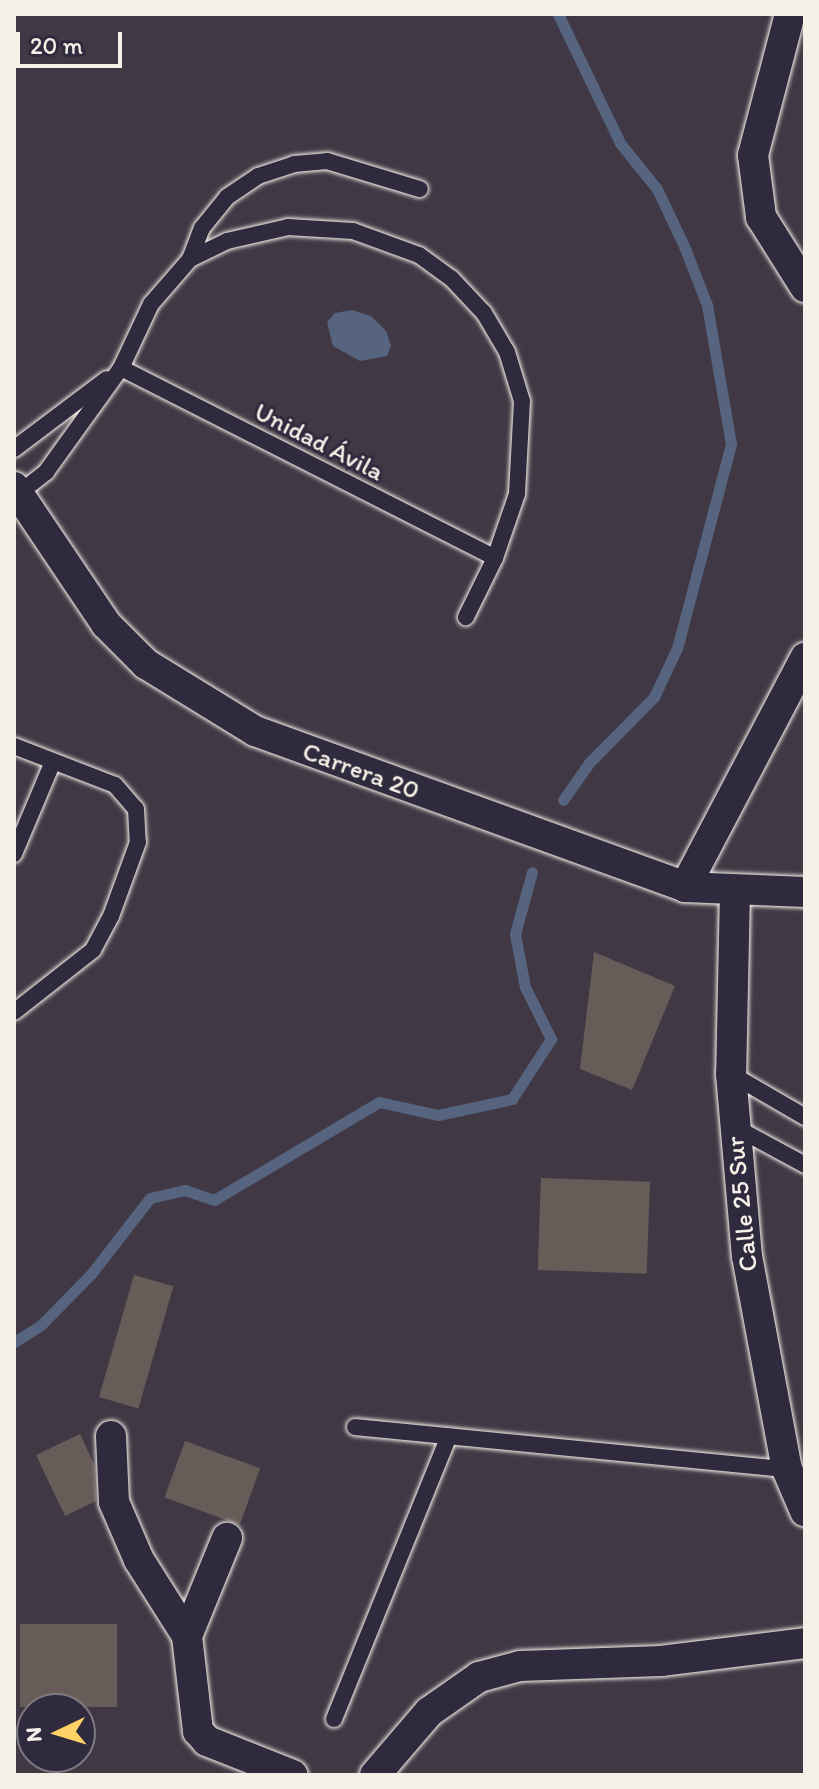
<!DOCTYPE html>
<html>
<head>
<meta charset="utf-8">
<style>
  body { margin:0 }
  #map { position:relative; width:819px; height:1789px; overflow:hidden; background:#403945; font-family:Itim,sans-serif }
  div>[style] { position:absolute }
  .water>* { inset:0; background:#56647f }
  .stream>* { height:11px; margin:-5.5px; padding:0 5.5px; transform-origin:5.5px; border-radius:5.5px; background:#56647f }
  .building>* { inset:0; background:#685c58; transform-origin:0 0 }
  .roads { filter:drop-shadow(0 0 2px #f4f1e8) drop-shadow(0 0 2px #f4f1e8) }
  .service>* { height:16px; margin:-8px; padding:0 8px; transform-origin:8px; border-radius:8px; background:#2f2a3d }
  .minor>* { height:30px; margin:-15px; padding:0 15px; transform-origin:15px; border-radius:15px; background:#2f2a3d }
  span { translate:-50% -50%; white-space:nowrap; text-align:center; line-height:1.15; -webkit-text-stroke:6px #2f2a3d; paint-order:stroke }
  .street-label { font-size:26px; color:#f4f1e8 }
  .frame { position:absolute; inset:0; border:16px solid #f4f1e8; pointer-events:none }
  .north { position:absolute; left:16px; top:1693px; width:80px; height:80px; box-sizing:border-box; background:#2f2a3d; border:2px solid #7e7a81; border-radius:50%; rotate:266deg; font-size:22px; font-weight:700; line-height:32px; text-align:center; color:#f4f1e8 }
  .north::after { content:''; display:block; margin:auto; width:28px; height:36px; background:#ffd166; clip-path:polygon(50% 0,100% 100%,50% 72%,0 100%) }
  .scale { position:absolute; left:16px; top:32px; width:106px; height:36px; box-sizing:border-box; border:4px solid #f4f1e8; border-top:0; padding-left:10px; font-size:24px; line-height:28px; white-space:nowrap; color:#f4f1e8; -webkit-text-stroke:6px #2f2a3d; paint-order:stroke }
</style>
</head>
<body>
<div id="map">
  <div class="water">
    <div style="clip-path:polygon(352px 310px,371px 316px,386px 331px,391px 346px,387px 356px,360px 361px,333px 346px,327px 322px,335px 313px)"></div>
  </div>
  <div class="stream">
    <div style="left:558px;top:14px;width:143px;rotate:64.3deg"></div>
    <div style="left:620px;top:143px;width:59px;rotate:51.2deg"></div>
    <div style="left:657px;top:189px;width:63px;rotate:64.7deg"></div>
    <div style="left:684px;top:246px;width:63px;rotate:68.7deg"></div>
    <div style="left:707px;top:305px;width:141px;rotate:80.2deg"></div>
    <div style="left:731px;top:444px;width:211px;rotate:104.8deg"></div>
    <div style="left:677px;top:648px;width:54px;rotate:115.1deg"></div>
    <div style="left:654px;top:697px;width:93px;rotate:134.6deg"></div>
    <div style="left:589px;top:763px;width:45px;rotate:125.1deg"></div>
    <div style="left:14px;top:1342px;width:32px;rotate:-32deg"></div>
    <div style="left:41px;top:1325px;width:71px;rotate:-45.6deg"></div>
    <div style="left:91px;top:1274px;width:96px;rotate:-52.2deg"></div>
    <div style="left:150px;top:1198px;width:36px;rotate:-13deg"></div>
    <div style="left:185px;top:1190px;width:31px;rotate:19deg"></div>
    <div style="left:214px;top:1200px;width:192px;rotate:-30.7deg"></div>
    <div style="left:379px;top:1102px;width:60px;rotate:12.4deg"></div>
    <div style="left:438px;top:1115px;width:76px;rotate:-12.2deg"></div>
    <div style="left:512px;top:1099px;width:72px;rotate:-57deg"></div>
    <div style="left:551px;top:1039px;width:58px;rotate:-116.6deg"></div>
    <div style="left:525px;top:987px;width:54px;rotate:-100.7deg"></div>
    <div style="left:515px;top:934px;width:64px;rotate:-74.7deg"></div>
  </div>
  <div class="building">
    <div style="clip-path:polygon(594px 952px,675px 986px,632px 1090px,580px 1069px)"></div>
    <div style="left:541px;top:1178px;width:109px;height:92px;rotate:2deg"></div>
    <div style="left:134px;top:1275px;width:41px;height:127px;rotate:16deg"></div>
    <div style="clip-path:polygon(80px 1434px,94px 1464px,96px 1501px,65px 1516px,36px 1455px)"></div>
    <div style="left:185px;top:1441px;width:80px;height:60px;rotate:20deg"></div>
    <div style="left:20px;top:1624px;width:97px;height:83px"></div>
  </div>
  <div class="roads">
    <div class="service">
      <div style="left:190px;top:259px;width:33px;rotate:-69deg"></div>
      <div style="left:202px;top:228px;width:40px;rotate:-51deg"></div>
      <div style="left:227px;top:197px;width:37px;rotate:-34deg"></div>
      <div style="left:258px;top:176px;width:38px;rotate:-18deg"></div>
      <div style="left:294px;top:164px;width:33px;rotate:-5deg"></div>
      <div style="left:327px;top:161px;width:97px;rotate:16.8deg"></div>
      <div style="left:121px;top:368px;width:419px;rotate:26.9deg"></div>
      <div style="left:14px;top:449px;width:116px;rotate:-37deg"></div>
      <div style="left:18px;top:494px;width:36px;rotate:-38deg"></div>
      <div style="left:46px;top:472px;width:128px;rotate:-54.2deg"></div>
      <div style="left:121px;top:368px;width:71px;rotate:-64.9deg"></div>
      <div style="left:151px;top:304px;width:60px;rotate:-49.1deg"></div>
      <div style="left:190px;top:259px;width:41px;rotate:-25.9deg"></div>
      <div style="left:227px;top:241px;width:63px;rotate:-12.9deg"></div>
      <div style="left:288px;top:227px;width:65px;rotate:3.5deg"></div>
      <div style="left:353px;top:231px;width:70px;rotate:20deg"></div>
      <div style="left:419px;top:255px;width:39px;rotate:36deg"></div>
      <div style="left:451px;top:278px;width:48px;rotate:46.7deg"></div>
      <div style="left:484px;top:313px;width:45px;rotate:59.5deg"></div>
      <div style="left:507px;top:352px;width:51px;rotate:73deg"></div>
      <div style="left:522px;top:401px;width:93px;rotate:93.1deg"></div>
      <div style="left:517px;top:494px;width:68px;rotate:109deg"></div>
      <div style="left:495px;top:558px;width:66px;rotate:116.2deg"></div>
      <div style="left:14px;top:746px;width:108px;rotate:21.1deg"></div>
      <div style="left:115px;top:785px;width:32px;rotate:49deg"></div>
      <div style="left:136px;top:809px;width:33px;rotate:87deg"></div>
      <div style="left:138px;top:842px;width:79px;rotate:110deg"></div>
      <div style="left:111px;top:916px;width:38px;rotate:118deg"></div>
      <div style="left:93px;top:950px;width:100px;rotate:141.9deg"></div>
      <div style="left:14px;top:854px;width:98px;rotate:-67.1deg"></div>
      <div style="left:731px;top:1074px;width:86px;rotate:30.2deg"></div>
      <div style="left:733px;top:1126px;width:82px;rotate:28.4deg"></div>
      <div style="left:355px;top:1427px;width:434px;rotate:5.6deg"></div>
      <div style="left:334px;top:1719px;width:305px;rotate:-67.9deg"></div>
    </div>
    <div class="minor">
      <div style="left:790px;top:14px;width:146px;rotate:104.7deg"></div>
      <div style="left:753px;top:155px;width:63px;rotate:82.6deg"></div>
      <div style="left:761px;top:217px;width:83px;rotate:57.8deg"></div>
      <div style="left:14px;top:487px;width:165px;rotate:56.1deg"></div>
      <div style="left:106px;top:624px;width:57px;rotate:45deg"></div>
      <div style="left:146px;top:664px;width:128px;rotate:31.6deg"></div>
      <div style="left:255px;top:731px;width:457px;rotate:19.9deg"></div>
      <div style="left:685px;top:887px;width:120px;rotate:2.4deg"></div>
      <div style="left:685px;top:887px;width:259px;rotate:-62.3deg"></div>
      <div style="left:735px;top:890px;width:184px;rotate:91.2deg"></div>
      <div style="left:731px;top:1074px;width:183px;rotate:85deg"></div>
      <div style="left:747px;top:1256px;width:217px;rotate:79.4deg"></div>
      <div style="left:787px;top:1469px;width:46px;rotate:66.8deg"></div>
      <div style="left:111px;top:1436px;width:66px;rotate:87.4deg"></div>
      <div style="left:114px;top:1502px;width:63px;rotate:66.7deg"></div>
      <div style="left:139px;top:1560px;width:90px;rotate:57.7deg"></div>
      <div style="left:187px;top:1636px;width:96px;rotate:83.4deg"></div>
      <div style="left:198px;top:1731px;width:13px;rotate:48deg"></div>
      <div style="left:207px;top:1741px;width:92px;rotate:21.6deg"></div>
      <div style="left:187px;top:1636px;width:106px;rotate:-67.8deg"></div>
      <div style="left:375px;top:1775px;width:83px;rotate:-49.4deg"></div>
      <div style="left:429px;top:1712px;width:61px;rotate:-35deg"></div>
      <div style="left:479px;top:1677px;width:42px;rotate:-15deg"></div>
      <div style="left:520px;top:1666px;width:141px;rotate:-2deg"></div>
      <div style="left:661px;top:1661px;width:145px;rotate:-7.1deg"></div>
    </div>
  </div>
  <div class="street-label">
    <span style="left:319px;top:442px;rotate:27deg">Unidad Ávila</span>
    <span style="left:361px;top:771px;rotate:20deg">Carrera 20</span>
    <span style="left:742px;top:1204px;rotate:-96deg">Calle 25 Sur</span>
  </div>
  <div class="frame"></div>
  <div class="north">N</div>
  <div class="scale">20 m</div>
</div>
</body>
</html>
